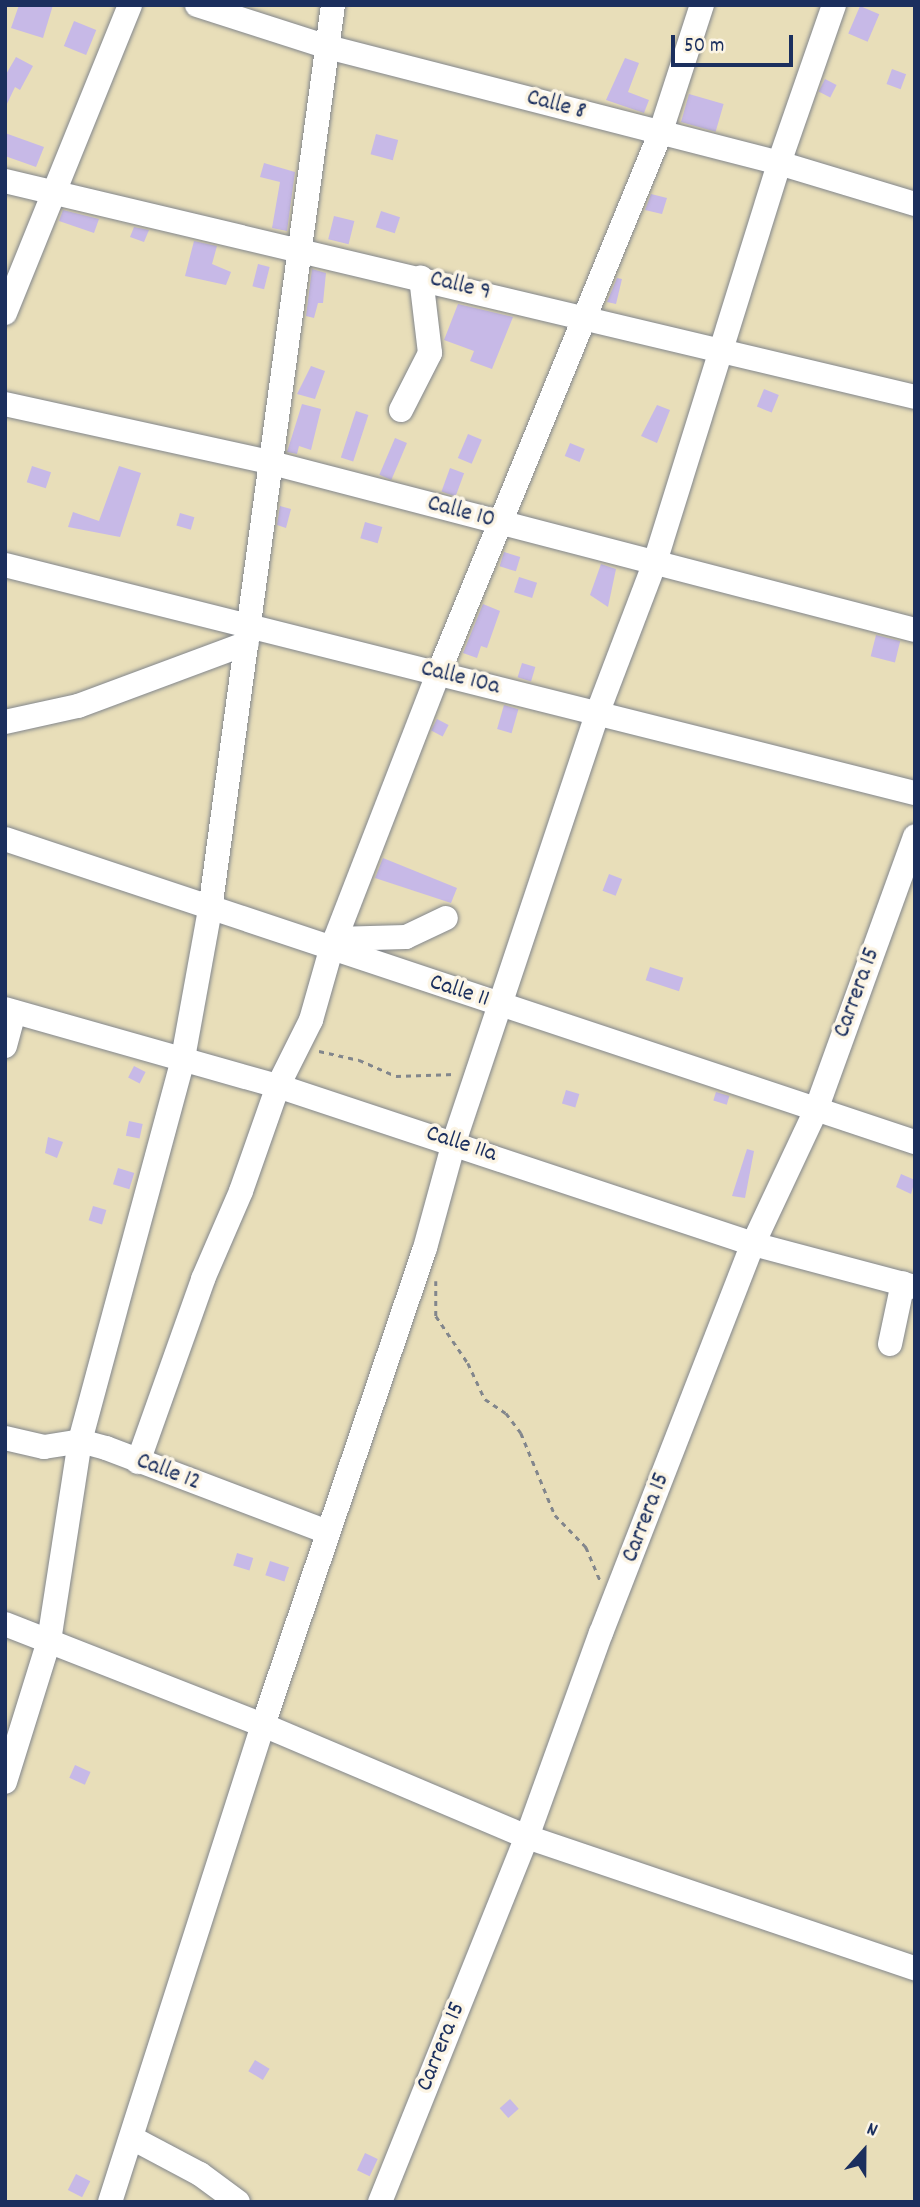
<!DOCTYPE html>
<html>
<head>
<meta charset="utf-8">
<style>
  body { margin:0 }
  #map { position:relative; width:920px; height:2207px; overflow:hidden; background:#e8deb9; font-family:Dekko,sans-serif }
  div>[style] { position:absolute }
  .building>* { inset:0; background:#c7b9e7; transform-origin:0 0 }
  .path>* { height:2.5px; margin-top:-1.25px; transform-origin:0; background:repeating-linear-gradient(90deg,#82868c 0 5px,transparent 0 10px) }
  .roads { filter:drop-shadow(0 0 2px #82868c) drop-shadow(0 0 2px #82868c) }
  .minor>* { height:24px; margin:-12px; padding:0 12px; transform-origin:12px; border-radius:12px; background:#fff }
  span { translate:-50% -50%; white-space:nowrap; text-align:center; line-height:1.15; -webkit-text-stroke:7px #fcf5e5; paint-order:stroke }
  .street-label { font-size:24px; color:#1b2f5e }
  .frame { position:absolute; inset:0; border:7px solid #1b2f5e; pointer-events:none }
  .north { position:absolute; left:829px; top:2116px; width:70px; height:70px; -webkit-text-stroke:5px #fcf5e5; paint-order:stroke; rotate:21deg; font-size:19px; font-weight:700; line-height:28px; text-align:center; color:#1b2f5e }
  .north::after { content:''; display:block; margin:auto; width:24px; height:32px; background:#1b2f5e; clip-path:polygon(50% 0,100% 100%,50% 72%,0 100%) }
  .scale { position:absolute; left:671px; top:35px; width:122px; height:32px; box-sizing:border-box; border:4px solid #1b2f5e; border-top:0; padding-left:9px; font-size:21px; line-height:24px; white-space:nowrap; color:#1b2f5e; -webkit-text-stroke:5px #fcf5e5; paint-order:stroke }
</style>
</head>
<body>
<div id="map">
  <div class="building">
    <div style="clip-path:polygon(19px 5px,53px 5px,43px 38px,11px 28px)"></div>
    <div style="left:860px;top:6px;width:21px;height:30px;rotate:23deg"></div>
    <div style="left:74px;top:21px;width:24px;height:27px;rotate:22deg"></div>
    <div style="clip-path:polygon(16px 57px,33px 66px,20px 90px,15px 87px,5px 108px,5px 76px)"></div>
    <div style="clip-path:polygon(625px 58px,639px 63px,628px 92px,649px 100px,644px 113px,606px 100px)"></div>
    <div style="left:892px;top:69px;width:15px;height:16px;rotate:20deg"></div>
    <div style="left:825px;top:79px;width:13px;height:14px;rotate:27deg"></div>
    <div style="left:689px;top:94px;width:36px;height:29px;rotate:16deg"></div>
    <div style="clip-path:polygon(5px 133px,44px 147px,36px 167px,5px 156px)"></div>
    <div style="left:376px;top:134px;width:23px;height:21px;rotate:15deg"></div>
    <div style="clip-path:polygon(264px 163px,295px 172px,287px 231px,272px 228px,280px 182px,260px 177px)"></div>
    <div style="clip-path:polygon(651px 194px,667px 198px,662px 214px,645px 210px)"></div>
    <div style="clip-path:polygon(63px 210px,99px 219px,94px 233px,59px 221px)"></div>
    <div style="left:381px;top:211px;width:20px;height:17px;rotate:18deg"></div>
    <div style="left:334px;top:216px;width:21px;height:24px;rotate:14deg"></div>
    <div style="clip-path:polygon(134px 227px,149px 230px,144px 242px,130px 237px)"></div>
    <div style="clip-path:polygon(194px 241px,217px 246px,212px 264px,231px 272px,226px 285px,185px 276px)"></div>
    <div style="left:258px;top:264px;width:12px;height:23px;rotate:14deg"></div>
    <div style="clip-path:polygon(312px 269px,326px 273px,323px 303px,318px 303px,314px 318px,306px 316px)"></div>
    <div style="clip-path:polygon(617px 278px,622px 279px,616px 304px,607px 302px)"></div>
    <div style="clip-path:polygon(458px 304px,513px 317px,492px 369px,470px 361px,474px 351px,444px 340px)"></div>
    <div style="clip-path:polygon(311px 366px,325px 371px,315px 399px,297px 394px)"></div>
    <div style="left:764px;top:389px;width:16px;height:19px;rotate:22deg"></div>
    <div style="clip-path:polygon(302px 404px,321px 409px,311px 450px,299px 446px,297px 454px,287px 452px)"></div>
    <div style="clip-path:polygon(657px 405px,670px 410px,657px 443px,641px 436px)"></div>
    <div style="left:356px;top:411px;width:13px;height:49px;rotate:18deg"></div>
    <div style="left:468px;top:434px;width:15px;height:26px;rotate:23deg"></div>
    <div style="left:395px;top:438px;width:13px;height:40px;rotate:23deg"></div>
    <div style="left:570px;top:443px;width:16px;height:14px;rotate:22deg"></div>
    <div style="left:32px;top:466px;width:20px;height:17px;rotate:18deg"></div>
    <div style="clip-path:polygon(119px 466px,141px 473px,120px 537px,68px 527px,73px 512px,99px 521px)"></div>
    <div style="left:450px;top:468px;width:15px;height:25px;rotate:20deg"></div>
    <div style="clip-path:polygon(280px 506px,291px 509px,286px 528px,277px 525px)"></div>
    <div style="left:180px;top:513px;width:15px;height:13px;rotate:16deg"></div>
    <div style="left:365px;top:522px;width:18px;height:17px;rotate:16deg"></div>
    <div style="left:504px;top:552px;width:17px;height:15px;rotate:17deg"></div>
    <div style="clip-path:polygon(601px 564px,616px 569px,608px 607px,590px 595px)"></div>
    <div style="left:519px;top:577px;width:19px;height:16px;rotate:18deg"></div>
    <div style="clip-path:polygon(483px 604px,500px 611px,487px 648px,481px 646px,477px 658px,463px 653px)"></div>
    <div style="left:876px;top:635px;width:25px;height:22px;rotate:14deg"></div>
    <div style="left:522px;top:663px;width:14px;height:15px;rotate:17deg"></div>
    <div style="left:504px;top:705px;width:15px;height:25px;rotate:16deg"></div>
    <div style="left:437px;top:719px;width:13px;height:13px;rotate:27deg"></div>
    <div style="clip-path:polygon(383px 858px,457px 888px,451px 903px,375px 878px)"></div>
    <div style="left:609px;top:874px;width:14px;height:18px;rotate:21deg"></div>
    <div style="left:650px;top:967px;width:35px;height:14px;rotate:18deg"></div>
    <div style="left:134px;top:1066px;width:13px;height:13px;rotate:27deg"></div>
    <div style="left:566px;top:1090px;width:14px;height:14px;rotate:17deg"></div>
    <div style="left:716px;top:1092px;width:14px;height:9px;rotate:17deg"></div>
    <div style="left:129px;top:1121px;width:14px;height:15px;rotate:12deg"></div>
    <div style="clip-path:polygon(48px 1137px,63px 1142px,57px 1158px,45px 1153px)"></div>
    <div style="clip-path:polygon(747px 1149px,754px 1151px,745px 1198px,732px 1196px)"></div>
    <div style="left:118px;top:1168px;width:17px;height:17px;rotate:17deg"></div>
    <div style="clip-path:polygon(901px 1174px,915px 1180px,911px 1194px,896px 1187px)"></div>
    <div style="left:93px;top:1206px;width:14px;height:15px;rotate:17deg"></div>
    <div style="left:237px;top:1553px;width:17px;height:13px;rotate:17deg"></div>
    <div style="left:270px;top:1561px;width:20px;height:15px;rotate:18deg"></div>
    <div style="left:75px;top:1765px;width:17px;height:14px;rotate:24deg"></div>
    <div style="left:255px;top:2060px;width:17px;height:13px;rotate:31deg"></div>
    <div style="left:510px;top:2099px;width:13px;height:14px;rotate:48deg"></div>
    <div style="left:365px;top:2153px;width:14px;height:19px;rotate:25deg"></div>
    <div style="left:76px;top:2174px;width:16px;height:18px;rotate:27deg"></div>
  </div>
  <div class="path">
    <div style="left:319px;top:1051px;width:41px;rotate:12.7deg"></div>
    <div style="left:359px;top:1060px;width:40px;rotate:23.4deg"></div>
    <div style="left:396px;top:1076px;width:59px;rotate:-1.9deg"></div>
    <div style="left:436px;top:1281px;width:35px;rotate:90deg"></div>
    <div style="left:436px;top:1316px;width:57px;rotate:55.8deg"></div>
    <div style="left:468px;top:1363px;width:40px;rotate:65deg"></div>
    <div style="left:485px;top:1399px;width:25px;rotate:34deg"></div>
    <div style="left:506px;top:1413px;width:25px;rotate:53deg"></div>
    <div style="left:521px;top:1433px;width:89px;rotate:67.5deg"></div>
    <div style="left:555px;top:1515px;width:45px;rotate:45.9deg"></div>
    <div style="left:586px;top:1547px;width:36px;rotate:67deg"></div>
  </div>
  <div class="roads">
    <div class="minor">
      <div style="left:197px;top:5px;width:138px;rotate:17.8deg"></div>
      <div style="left:328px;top:47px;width:466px;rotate:14.4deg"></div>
      <div style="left:779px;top:163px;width:142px;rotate:16.8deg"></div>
      <div style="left:5px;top:181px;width:935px;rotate:13.35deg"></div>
      <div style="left:5px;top:313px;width:332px;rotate:-67.9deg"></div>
      <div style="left:5px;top:404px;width:269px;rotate:12.4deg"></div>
      <div style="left:268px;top:462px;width:668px;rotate:14.56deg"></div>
      <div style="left:401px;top:410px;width:64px;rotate:-63deg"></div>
      <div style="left:430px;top:353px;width:76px;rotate:-96.8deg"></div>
      <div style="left:5px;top:565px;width:938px;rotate:14.07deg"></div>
      <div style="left:5px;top:722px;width:75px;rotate:-12.4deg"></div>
      <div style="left:78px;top:706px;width:180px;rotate:-20.4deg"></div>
      <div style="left:5px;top:839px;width:959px;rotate:18.42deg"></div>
      <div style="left:335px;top:939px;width:71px;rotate:-1.6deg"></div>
      <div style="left:406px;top:937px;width:44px;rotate:-25.4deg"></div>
      <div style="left:5px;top:1009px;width:284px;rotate:15.8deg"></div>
      <div style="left:278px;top:1086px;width:501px;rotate:18.4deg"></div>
      <div style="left:753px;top:1244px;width:168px;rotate:14.9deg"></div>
      <div style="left:5px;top:1046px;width:35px;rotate:-75deg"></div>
      <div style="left:890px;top:1344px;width:62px;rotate:-78deg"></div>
      <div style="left:5px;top:1438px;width:40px;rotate:13deg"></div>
      <div style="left:44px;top:1447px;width:36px;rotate:-9deg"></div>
      <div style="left:80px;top:1441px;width:27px;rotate:15deg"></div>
      <div style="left:106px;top:1448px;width:236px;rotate:20.8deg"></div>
      <div style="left:138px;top:1462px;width:194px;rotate:-70.4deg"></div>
      <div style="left:203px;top:1279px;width:96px;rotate:-66.6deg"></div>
      <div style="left:241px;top:1191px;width:111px;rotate:-70.6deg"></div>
      <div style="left:278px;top:1086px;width:74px;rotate:-63.4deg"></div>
      <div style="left:311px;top:1020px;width:73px;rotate:-74.1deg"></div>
      <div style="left:331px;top:950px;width:296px;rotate:-68.8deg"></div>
      <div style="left:438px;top:674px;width:584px;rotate:-67.65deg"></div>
      <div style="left:660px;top:134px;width:136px;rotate:-72deg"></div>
      <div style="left:5px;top:1624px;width:277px;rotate:21.4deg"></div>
      <div style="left:263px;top:1725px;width:287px;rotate:23deg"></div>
      <div style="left:527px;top:1837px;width:410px;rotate:18.7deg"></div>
      <div style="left:5px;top:1782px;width:148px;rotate:-72.7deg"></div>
      <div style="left:49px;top:1641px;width:202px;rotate:-81.2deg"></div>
      <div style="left:80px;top:1441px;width:397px;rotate:-74.9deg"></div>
      <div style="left:183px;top:1058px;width:150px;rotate:-79.7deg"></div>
      <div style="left:210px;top:910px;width:913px;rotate:-82.26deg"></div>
      <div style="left:132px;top:2138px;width:77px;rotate:27.9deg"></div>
      <div style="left:200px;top:2174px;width:47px;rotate:36.4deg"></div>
      <div style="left:110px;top:2202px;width:501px;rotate:-72.22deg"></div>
      <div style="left:263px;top:1725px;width:504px;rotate:-71.24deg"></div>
      <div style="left:425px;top:1248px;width:110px;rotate:-74.7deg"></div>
      <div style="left:454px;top:1142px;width:451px;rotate:-71.5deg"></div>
      <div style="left:597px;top:714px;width:163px;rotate:-69.1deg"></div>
      <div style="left:655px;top:562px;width:418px;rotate:-72.7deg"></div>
      <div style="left:779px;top:163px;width:167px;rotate:-70.8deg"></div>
      <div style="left:380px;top:2202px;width:393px;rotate:-68.1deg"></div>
      <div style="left:527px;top:1837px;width:217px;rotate:-70.1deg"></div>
      <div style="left:601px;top:1633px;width:418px;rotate:-68.7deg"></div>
      <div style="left:753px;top:1244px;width:148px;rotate:-64.8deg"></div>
      <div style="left:816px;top:1110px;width:291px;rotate:-70.1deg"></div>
    </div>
  </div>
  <div class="street-label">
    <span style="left:556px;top:106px;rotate:15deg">Calle 8</span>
    <span style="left:460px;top:287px;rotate:14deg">Calle 9</span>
    <span style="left:461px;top:513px;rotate:15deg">Calle 10</span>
    <span style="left:460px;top:679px;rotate:14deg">Calle 10a</span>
    <span style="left:459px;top:992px;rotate:18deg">Calle 11</span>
    <span style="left:858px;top:993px;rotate:-70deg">Carrera 15</span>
    <span style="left:461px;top:1145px;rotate:18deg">Calle 11a</span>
    <span style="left:168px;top:1473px;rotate:21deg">Calle 12</span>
    <span style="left:647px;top:1518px;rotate:-69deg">Carrera 15</span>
    <span style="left:442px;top:2047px;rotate:-68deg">Carrera 15</span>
  </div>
  <div class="frame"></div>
  <div class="north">N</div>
  <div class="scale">50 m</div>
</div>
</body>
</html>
